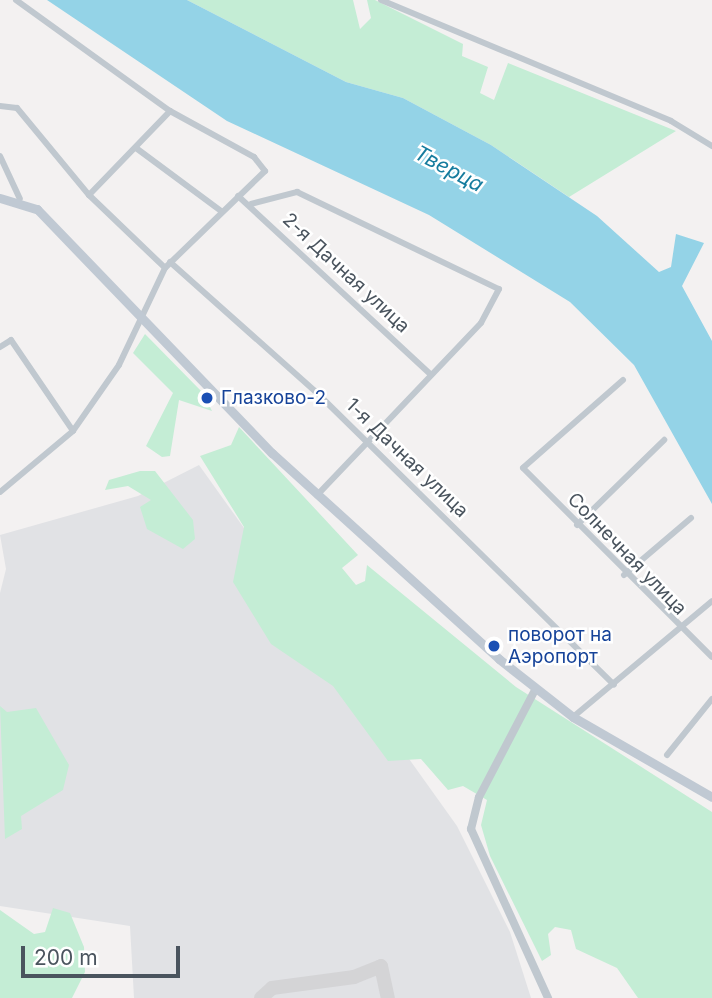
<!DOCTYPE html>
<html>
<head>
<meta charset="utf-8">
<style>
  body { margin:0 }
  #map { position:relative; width:712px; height:998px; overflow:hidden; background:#f3f1f1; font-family:Inter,sans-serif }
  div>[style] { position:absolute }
  .airport>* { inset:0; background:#e1e2e5 }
  .green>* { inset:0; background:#c4edd5 }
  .water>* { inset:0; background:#94d3e7 }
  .taxiway>* { height:14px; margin:-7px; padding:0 7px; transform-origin:7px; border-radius:7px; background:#d4d4d6 }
  .minor>* { height:6px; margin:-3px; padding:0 3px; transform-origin:3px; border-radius:3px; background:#c0c8cf }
  .tertiary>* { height:8px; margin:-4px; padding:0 4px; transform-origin:4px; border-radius:4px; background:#c0c8cf }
  .secondary>* { height:9px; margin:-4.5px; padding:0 4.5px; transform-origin:4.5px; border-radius:4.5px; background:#c0c9d3 }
  .dots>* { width:19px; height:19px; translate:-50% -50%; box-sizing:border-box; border:4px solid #fff; border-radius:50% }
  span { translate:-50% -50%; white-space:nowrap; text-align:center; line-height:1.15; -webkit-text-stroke:5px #fff; paint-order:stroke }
  .street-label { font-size:19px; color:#4a545e }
  .transit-label { font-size:19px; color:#164399 }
  .left { translate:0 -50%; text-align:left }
  .water-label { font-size:21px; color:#167c9e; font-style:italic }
  .scale { position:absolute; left:21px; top:946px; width:159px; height:32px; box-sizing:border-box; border:4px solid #4a545e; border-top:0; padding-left:9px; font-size:21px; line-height:24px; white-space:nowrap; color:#4a545e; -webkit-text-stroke:5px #fff; paint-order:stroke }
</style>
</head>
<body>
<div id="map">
  <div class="airport">
    <div style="clip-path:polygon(199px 465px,457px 826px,510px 932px,531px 998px,134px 998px,130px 926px,0 906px,0 593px,6px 569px,0 535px,138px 496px)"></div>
  </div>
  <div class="green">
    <div style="clip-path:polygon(187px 0,353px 0,360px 29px,371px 18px,367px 0,375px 0,463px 44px,462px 56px,488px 67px,480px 93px,494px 100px,508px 63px,676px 131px,569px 197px,491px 145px,403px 98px,346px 82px)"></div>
    <div style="clip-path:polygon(145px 334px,203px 393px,212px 411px,179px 400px,170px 456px,162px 457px,146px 446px,173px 393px,133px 353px)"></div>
    <div style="clip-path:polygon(239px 427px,358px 555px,342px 568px,356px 585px,365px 581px,367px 565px,516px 687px,712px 812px,712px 998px,638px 998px,617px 968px,576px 949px,571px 930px,555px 927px,548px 934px,551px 955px,542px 961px,490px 856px,481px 825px,487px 800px,463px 786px,448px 790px,421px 759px,388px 761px,333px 686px,271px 644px,233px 582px,244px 527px,200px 456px,231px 445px)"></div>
    <div style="clip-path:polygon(140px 471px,155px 471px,193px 520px,195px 539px,183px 549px,147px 529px,140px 507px,151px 500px,128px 486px,105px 490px,109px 480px)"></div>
    <div style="clip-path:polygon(0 706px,7px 712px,36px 708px,69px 765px,63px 790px,21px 816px,22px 829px,5px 839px)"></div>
    <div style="clip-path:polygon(53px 908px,70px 913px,84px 947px,85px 972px,72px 998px,0 998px,0 910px,34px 934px,45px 932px)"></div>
  </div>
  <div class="water">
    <div style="clip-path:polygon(47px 0,187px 0,346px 82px,403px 98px,491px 145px,597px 216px,659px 272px,671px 267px,676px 234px,704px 243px,682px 286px,712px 341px,712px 504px,634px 365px,570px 302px,429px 215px,227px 121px)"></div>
  </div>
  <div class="taxiway">
    <div style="left:261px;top:998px;width:15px;rotate:-42deg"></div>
    <div style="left:272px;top:988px;width:83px;rotate:-7.6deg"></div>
    <div style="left:354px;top:977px;width:29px;rotate:-22deg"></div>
    <div style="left:381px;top:966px;width:33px;rotate:78deg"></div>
  </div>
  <div class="minor">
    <div style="left:16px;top:0;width:190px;rotate:35.8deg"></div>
    <div style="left:381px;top:0;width:314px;rotate:22.6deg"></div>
    <div style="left:671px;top:121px;width:48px;rotate:31.4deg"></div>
    <div style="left:0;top:106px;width:17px;rotate:7deg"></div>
    <div style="left:17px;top:108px;width:113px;rotate:50.4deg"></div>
    <div style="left:89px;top:195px;width:117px;rotate:-46deg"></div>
    <div style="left:170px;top:111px;width:96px;rotate:28.7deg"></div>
    <div style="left:254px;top:157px;width:18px;rotate:52deg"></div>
    <div style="left:265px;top:171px;width:139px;rotate:135.9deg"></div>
    <div style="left:165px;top:268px;width:107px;rotate:115.4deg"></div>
    <div style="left:119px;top:365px;width:80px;rotate:124.9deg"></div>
    <div style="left:73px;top:431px;width:95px;rotate:140.1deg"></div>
    <div style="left:136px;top:148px;width:106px;rotate:36.5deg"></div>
    <div style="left:0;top:156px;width:47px;rotate:65.1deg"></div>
    <div style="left:89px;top:195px;width:105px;rotate:43.8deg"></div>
    <div style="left:238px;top:196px;width:263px;rotate:42.8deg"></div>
    <div style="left:251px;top:204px;width:48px;rotate:-14.6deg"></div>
    <div style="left:297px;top:192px;width:224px;rotate:25.7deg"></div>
    <div style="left:499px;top:289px;width:38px;rotate:118deg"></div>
    <div style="left:481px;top:323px;width:238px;rotate:133.6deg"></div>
    <div style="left:170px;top:262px;width:194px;rotate:41.7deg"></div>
    <div style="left:315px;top:391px;width:419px;rotate:44.5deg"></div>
    <div style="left:0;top:347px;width:13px;rotate:-32deg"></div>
    <div style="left:11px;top:340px;width:110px;rotate:55.7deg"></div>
    <div style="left:623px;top:380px;width:133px;rotate:138.7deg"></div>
    <div style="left:523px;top:468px;width:267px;rotate:45deg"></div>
    <div style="left:577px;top:525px;width:122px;rotate:-44.3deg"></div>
    <div style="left:624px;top:575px;width:88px;rotate:-40.4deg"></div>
    <div style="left:573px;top:717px;width:181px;rotate:-39.8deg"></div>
    <div style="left:667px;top:755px;width:72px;rotate:-51.2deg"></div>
  </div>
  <div class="tertiary">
    <div style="left:535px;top:690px;width:121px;rotate:117.6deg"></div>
    <div style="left:479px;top:797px;width:33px;rotate:104deg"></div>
    <div style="left:471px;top:829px;width:186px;rotate:65.5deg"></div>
  </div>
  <div class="secondary">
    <div style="left:0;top:198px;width:39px;rotate:17deg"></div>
    <div style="left:37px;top:209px;width:339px;rotate:46.1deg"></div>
    <div style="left:272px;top:453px;width:307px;rotate:42.2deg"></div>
    <div style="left:499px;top:659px;width:94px;rotate:38.1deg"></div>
    <div style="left:573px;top:717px;width:160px;rotate:29.9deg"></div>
  </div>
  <div class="dots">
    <div style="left:207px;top:398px;background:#1a4fb4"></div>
    <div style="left:494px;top:646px;background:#1a4fb4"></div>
  </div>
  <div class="street-label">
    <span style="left:346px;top:273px;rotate:43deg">2-я Дачная улица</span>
    <span style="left:407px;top:458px;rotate:44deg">1-я Дачная улица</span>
    <span style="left:627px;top:554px;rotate:46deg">Солнечная улица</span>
  </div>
  <div class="transit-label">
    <span class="left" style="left:221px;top:398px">Глазково-2</span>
    <span class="left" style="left:508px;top:646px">поворот на<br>Аэропорт</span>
  </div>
  <div class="water-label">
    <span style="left:449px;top:169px;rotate:28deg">Тверца</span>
  </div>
  <div class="scale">200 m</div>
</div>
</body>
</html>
